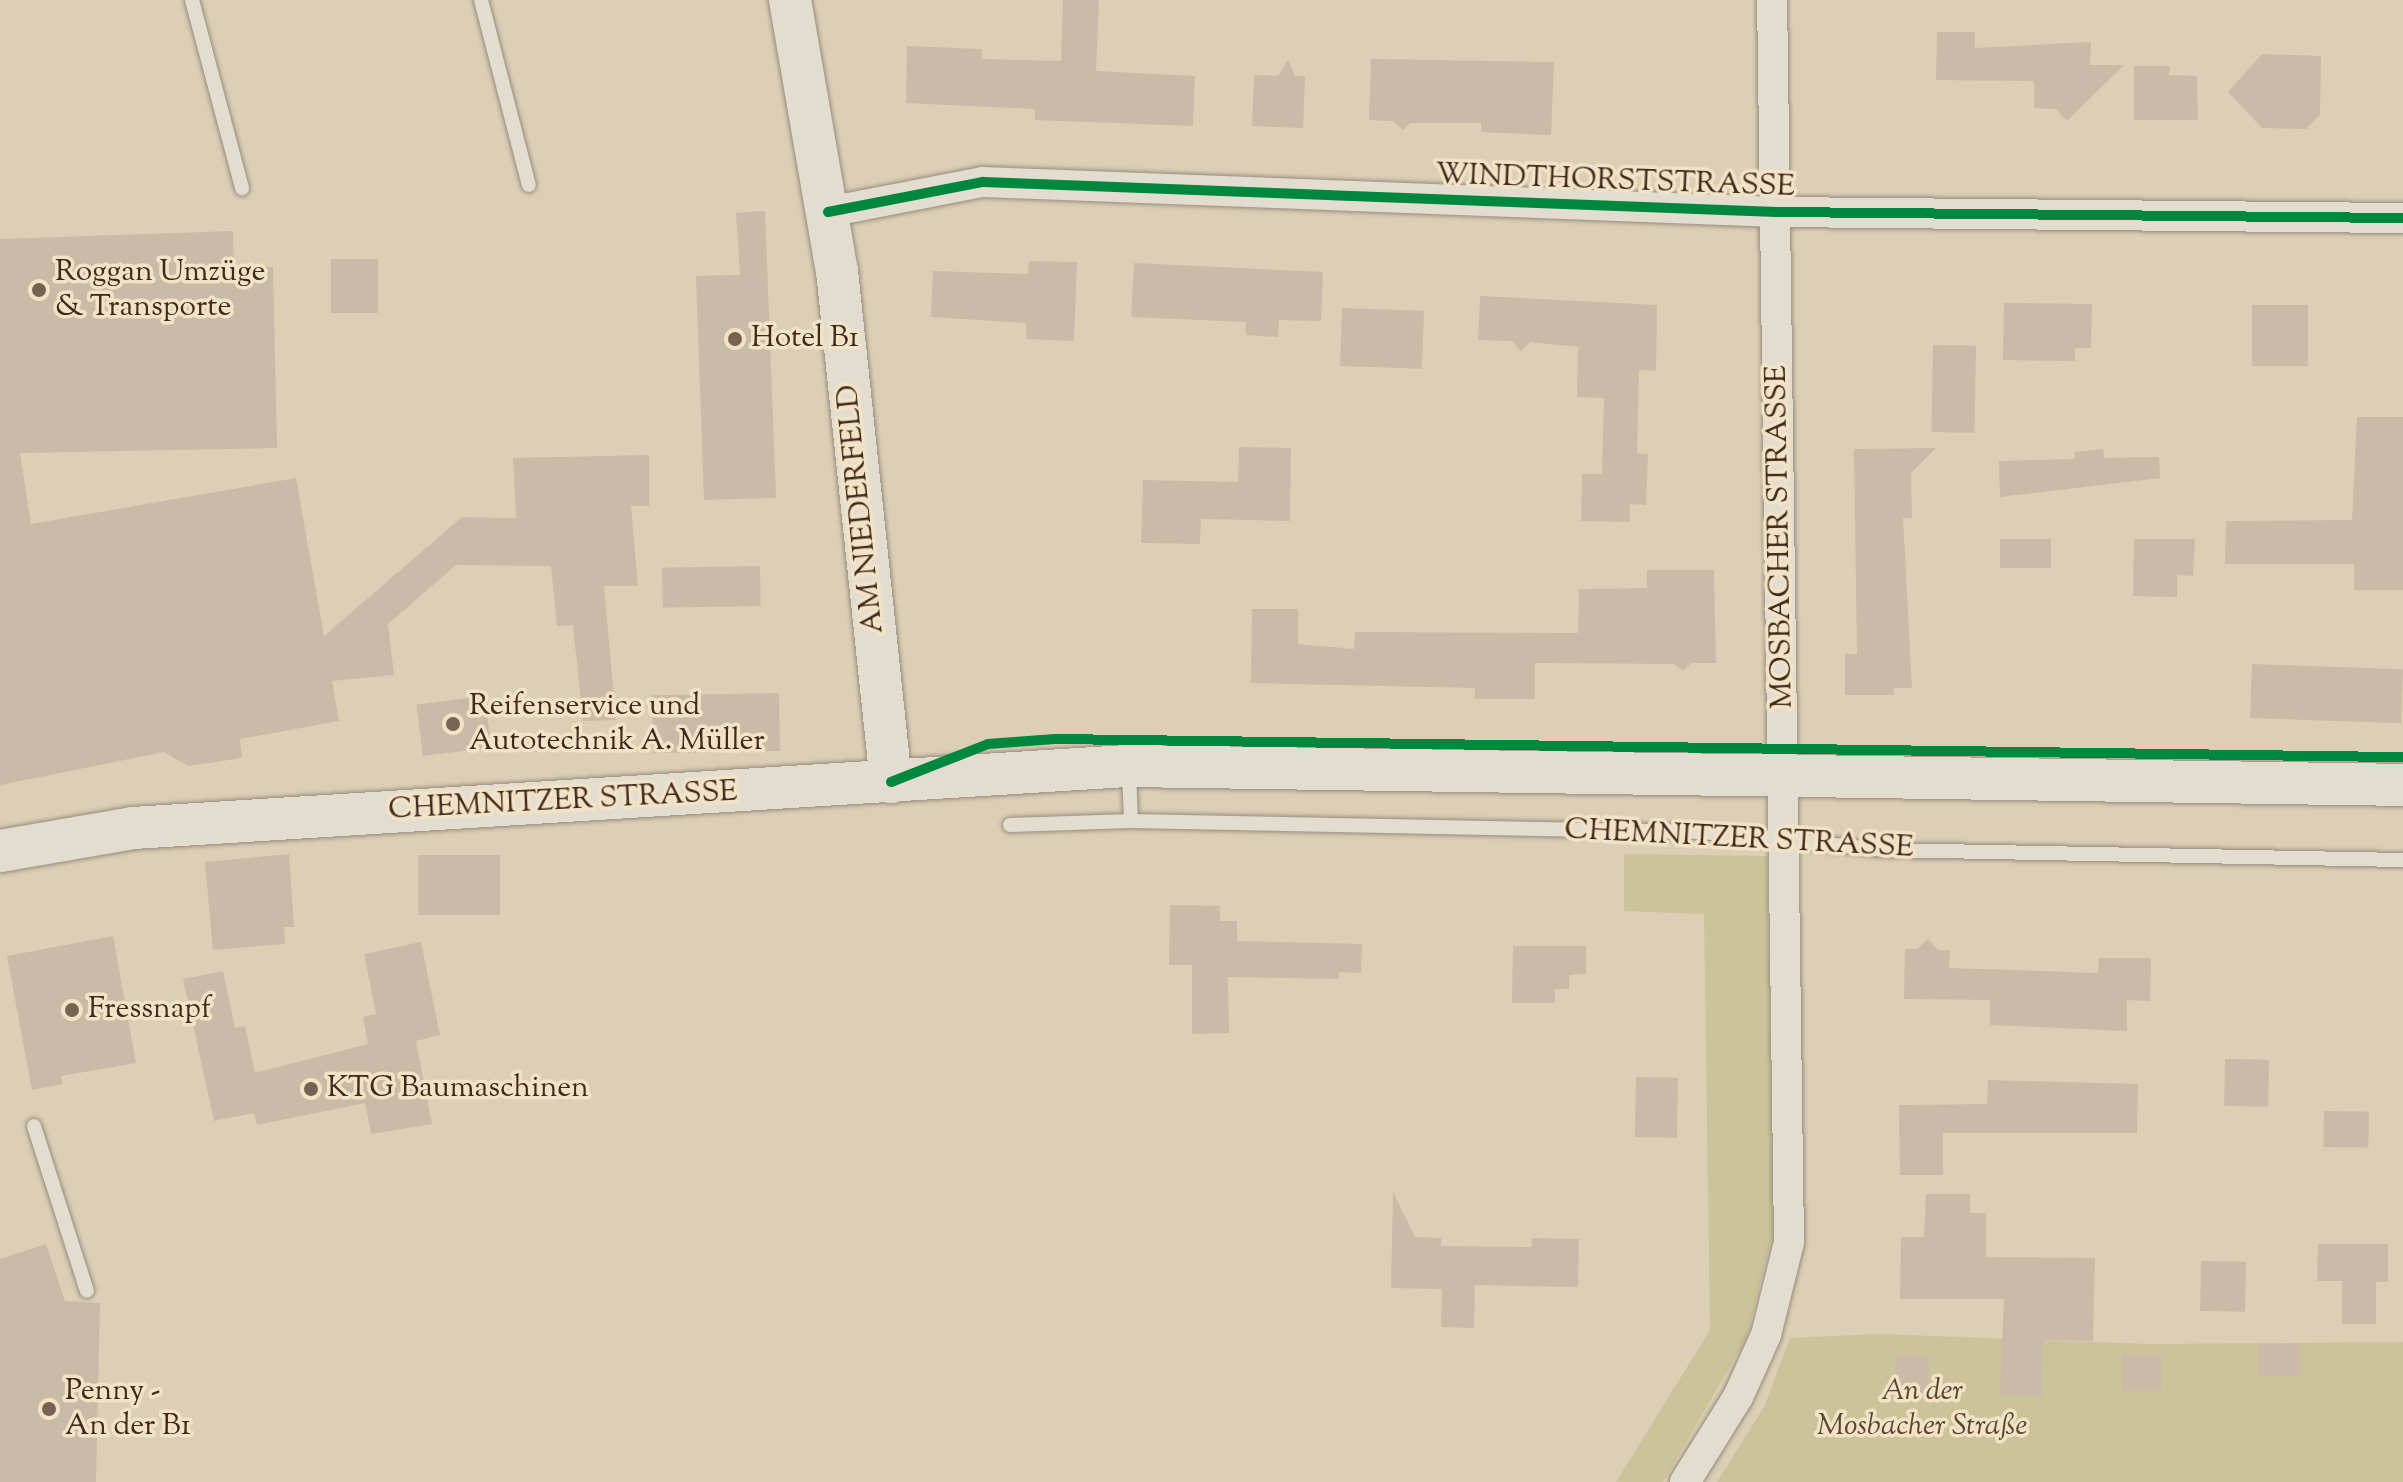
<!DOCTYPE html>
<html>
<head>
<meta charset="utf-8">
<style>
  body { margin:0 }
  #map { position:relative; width:2403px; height:1482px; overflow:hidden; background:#ddcfb6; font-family:"Sorts Mill Goudy",serif }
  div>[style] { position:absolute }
  .green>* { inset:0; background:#cbc49a }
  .building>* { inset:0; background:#cbbaa8; transform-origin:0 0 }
  .roads { filter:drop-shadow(0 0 2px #978c7d) drop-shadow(0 0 2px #978c7d) }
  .lane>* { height:14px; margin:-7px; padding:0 7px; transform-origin:7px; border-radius:7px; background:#e3ddd0 }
  .street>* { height:30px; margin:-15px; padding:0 15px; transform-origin:15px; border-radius:15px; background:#e3ddd0 }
  .secondary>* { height:42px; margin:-21px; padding:0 21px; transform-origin:21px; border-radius:21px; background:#e3ddd0 }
  .cycleway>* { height:10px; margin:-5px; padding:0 5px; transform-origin:5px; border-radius:5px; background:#00873e }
  .dots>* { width:22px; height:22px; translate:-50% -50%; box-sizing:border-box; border:4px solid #f3e3c6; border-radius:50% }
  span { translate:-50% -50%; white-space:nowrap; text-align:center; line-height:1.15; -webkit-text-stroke:7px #f3e3c6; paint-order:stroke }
  .street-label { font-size:30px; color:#40291e }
  .poi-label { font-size:30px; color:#40291e }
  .left { translate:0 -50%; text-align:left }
  .park-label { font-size:30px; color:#594632; font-style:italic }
</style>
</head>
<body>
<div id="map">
  <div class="green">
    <div style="clip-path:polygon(1624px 854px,1767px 856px,1773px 1233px,1746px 1339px,1663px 1482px,1616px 1482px,1710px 1330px,1704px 914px,1624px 911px)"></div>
    <div style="clip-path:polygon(1879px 1334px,2148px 1344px,2403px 1342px,2403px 1482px,1717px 1482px,1764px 1407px,1790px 1338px)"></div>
  </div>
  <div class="building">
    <div style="clip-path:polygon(1063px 0,1099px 0,1096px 71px,1195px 76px,1193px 126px,1035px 120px,1035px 109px,906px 103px,907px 46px,982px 49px,982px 59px,1061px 61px)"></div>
    <div style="clip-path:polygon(1937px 32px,1975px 32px,1975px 48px,2091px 42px,2090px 65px,2124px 65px,2067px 121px,2056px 109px,2034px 108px,2034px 81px,1936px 80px)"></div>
    <div style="clip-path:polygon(2262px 54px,2321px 56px,2320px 115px,2306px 129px,2262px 128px,2228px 92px)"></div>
    <div style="clip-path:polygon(1371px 59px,1554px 62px,1551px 135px,1481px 132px,1481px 123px,1410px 123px,1403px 130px,1393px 121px,1369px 120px)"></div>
    <div style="clip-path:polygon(1288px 60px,1295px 76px,1305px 76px,1303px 128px,1252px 126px,1254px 75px,1278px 76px)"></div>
    <div style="clip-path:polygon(2134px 66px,2170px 66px,2169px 75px,2197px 76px,2198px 120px,2134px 120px)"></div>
    <div style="clip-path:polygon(765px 211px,776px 498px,704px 500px,696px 276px,740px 275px,736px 213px)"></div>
    <div style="clip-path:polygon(233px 231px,234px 268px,273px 267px,277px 448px,20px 453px,31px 524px,296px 478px,324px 636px,462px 517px,516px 518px,513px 458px,649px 455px,649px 506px,631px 506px,638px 586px,604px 586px,616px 720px,583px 721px,573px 625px,557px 626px,551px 566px,456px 565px,388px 624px,394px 675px,332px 681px,339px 721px,240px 739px,242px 758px,188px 766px,164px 752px,0 785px,0 239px)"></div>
    <div style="left:378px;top:259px;width:54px;height:47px;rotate:90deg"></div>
    <div style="clip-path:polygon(1029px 261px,1077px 262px,1074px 341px,1026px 339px,1026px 323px,931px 317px,933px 271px,1028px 274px)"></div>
    <div style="clip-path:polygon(1134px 263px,1323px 272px,1321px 321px,1279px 320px,1278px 337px,1246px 335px,1246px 322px,1131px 317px)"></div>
    <div style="clip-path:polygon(1480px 296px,1657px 305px,1656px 371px,1639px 370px,1637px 453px,1648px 454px,1646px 505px,1630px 504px,1630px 522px,1581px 521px,1582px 474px,1602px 474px,1604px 398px,1577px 397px,1578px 347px,1530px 342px,1521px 351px,1512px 341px,1478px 340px)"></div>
    <div style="clip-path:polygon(2004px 303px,2092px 304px,2091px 348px,2075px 348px,2075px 361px,2003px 360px)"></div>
    <div style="left:2252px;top:305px;width:56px;height:61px"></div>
    <div style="left:1342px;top:308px;width:82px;height:58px;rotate:2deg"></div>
    <div style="left:1933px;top:345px;width:43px;height:87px;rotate:1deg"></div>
    <div style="clip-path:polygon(2357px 417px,2403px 417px,2403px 590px,2354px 590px,2354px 564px,2225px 564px,2226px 521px,2352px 520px)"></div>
    <div style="clip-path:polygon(1239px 447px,1291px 448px,1290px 521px,1201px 519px,1200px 544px,1141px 543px,1143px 480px,1238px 482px)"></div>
    <div style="clip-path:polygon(1936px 448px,1911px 473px,1912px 518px,1903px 518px,1912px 688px,1894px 688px,1894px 695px,1845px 695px,1845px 654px,1857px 654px,1854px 449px)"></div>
    <div style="clip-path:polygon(2103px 449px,2104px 458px,2159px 457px,2160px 478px,2000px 497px,1999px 461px,2075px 459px,2074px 452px)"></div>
    <div style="left:2000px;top:539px;width:51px;height:29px"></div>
    <div style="clip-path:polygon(2134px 539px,2195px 539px,2193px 576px,2177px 575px,2177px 597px,2133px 596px)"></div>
    <div style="left:760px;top:566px;width:40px;height:98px;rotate:89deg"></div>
    <div style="clip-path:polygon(1647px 570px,1714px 570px,1716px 663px,1691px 663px,1683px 671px,1674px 664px,1535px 663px,1535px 699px,1475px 699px,1475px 688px,1251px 683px,1252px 609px,1298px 609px,1298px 644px,1354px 649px,1355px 632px,1578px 633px,1579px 589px,1647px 588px)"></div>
    <div style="left:2252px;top:664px;width:151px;height:54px;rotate:2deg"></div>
    <div style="left:779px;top:693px;width:58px;height:127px;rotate:89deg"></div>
    <div style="left:485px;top:696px;width:52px;height:69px;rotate:83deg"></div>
    <div style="clip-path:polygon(289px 854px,294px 927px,284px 927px,285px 944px,213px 950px,205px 862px)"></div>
    <div style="left:500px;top:855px;width:60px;height:82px;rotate:90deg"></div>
    <div style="clip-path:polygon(1170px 905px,1220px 906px,1220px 921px,1237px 921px,1237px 941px,1362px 944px,1361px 973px,1339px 972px,1339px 979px,1228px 977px,1229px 1033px,1192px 1034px,1192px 965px,1169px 965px)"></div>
    <div style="clip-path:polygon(113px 936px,136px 1063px,61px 1076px,63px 1084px,32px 1090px,7px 956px)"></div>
    <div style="clip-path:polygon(1928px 939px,1938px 950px,1950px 950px,1949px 968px,2098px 973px,2099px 958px,2151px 958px,2150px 1001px,2127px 1000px,2127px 1031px,1990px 1025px,1990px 1000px,1904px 999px,1905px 949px,1917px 949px)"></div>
    <div style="clip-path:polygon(421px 942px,440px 1035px,416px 1041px,432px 1124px,371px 1134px,365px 1103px,257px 1125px,254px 1113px,214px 1121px,183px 979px,223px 971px,235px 1028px,245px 1026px,255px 1073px,368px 1044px,363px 1017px,376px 1014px,364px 954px)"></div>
    <div style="clip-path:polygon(1513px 946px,1586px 946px,1586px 974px,1569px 975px,1569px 989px,1555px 989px,1555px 1003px,1512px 1003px)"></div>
    <div style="left:2225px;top:1059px;width:44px;height:47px;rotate:1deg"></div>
    <div style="left:1636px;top:1077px;width:42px;height:60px;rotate:1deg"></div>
    <div style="clip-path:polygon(1988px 1080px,2138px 1084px,2137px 1133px,1943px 1133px,1943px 1175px,1900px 1175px,1899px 1105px,1987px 1104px)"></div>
    <div style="left:2324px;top:1111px;width:45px;height:36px;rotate:1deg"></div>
    <div style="clip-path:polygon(1393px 1192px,1415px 1237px,1441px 1238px,1441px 1246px,1531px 1247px,1532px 1238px,1579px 1239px,1578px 1287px,1475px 1285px,1474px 1328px,1441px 1327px,1442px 1289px,1391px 1288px)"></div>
    <div style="clip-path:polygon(1926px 1194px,1970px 1194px,1970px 1213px,1986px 1213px,1986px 1257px,2095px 1258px,2093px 1341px,2043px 1340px,2042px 1396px,2000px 1395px,2004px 1299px,1900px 1299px,1901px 1237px,1924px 1237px)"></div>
    <div style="clip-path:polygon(46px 1244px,65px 1301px,100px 1303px,96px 1482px,0 1482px,0 1259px)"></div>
    <div style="clip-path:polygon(2318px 1244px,2388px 1244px,2388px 1282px,2376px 1282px,2376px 1324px,2342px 1324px,2342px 1281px,2317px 1281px)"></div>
    <div style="left:2201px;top:1261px;width:45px;height:50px;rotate:1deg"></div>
    <div style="left:2259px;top:1344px;width:41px;height:32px"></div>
    <div style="left:1896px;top:1355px;width:33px;height:39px;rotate:2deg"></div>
    <div style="left:2122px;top:1355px;width:39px;height:36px"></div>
  </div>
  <div class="roads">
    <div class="lane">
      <div style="left:192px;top:0;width:195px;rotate:75.1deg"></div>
      <div style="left:481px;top:0;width:191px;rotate:75.5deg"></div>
      <div style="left:1129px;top:771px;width:50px;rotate:87.7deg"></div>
      <div style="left:1131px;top:821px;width:570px;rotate:1.11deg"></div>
      <div style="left:1701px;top:832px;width:186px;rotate:5.6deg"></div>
      <div style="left:1886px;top:850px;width:517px;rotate:1.11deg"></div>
      <div style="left:1010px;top:825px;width:121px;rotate:-1.9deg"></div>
      <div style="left:34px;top:1126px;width:173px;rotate:72.2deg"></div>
    </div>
    <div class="street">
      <div style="left:828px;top:212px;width:158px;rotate:-11deg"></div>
      <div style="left:983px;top:182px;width:794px;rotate:2.17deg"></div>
      <div style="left:1776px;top:212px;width:627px;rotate:0.55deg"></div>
      <div style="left:1685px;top:1482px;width:100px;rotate:-58.1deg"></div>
      <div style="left:1738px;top:1397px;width:68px;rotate:-65.7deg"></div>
      <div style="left:1766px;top:1335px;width:96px;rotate:-76.1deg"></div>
      <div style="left:1789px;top:1242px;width:1242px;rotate:-90.78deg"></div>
    </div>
    <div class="secondary">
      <div style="left:790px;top:0;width:275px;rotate:80.2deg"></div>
      <div style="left:837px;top:271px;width:514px;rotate:83.97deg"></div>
      <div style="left:0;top:851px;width:135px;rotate:-9.8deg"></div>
      <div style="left:133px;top:828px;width:997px;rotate:-3.57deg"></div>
      <div style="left:1128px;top:766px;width:1275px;rotate:0.85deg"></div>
    </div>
  </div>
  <div class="cycleway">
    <div style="left:828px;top:212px;width:158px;rotate:-11deg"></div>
    <div style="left:983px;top:182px;width:794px;rotate:2.17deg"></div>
    <div style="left:1776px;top:212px;width:627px;rotate:0.55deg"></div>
    <div style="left:891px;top:782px;width:104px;rotate:-21.4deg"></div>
    <div style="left:988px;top:744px;width:67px;rotate:-4.3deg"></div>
    <div style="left:1055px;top:739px;width:1348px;rotate:0.77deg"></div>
  </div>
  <div class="dots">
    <div style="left:39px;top:290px;background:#776353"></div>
    <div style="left:735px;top:339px;background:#776353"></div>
    <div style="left:453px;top:724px;background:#776353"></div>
    <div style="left:72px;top:1010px;background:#776353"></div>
    <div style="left:311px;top:1089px;background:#776353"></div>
    <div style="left:49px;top:1409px;background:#776353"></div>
  </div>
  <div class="street-label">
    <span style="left:1615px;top:182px;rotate:2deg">WINDTHORSTSTRASSE</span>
    <span style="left:862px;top:509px;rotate:-96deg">AM NIEDERFELD</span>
    <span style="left:1781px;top:537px;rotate:-91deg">MOSBACHER STRASSE</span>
    <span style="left:563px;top:802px;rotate:-3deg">CHEMNITZER STRASSE</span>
    <span style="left:1739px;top:840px;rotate:3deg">CHEMNITZER STRASSE</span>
  </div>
  <div class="poi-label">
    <span class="left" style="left:55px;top:290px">Roggan Umzüge<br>&amp; Transporte</span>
    <span class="left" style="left:751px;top:339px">Hotel B1</span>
    <span class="left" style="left:469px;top:724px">Reifenservice und<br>Autotechnik A. Müller</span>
    <span class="left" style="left:88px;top:1010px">Fressnapf</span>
    <span class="left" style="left:327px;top:1089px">KTG Baumaschinen</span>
    <span class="left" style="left:65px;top:1409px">Penny -<br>An der B1</span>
  </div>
  <div class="park-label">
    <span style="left:1922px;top:1409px">An der<br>Mosbacher Straße</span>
  </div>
</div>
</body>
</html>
